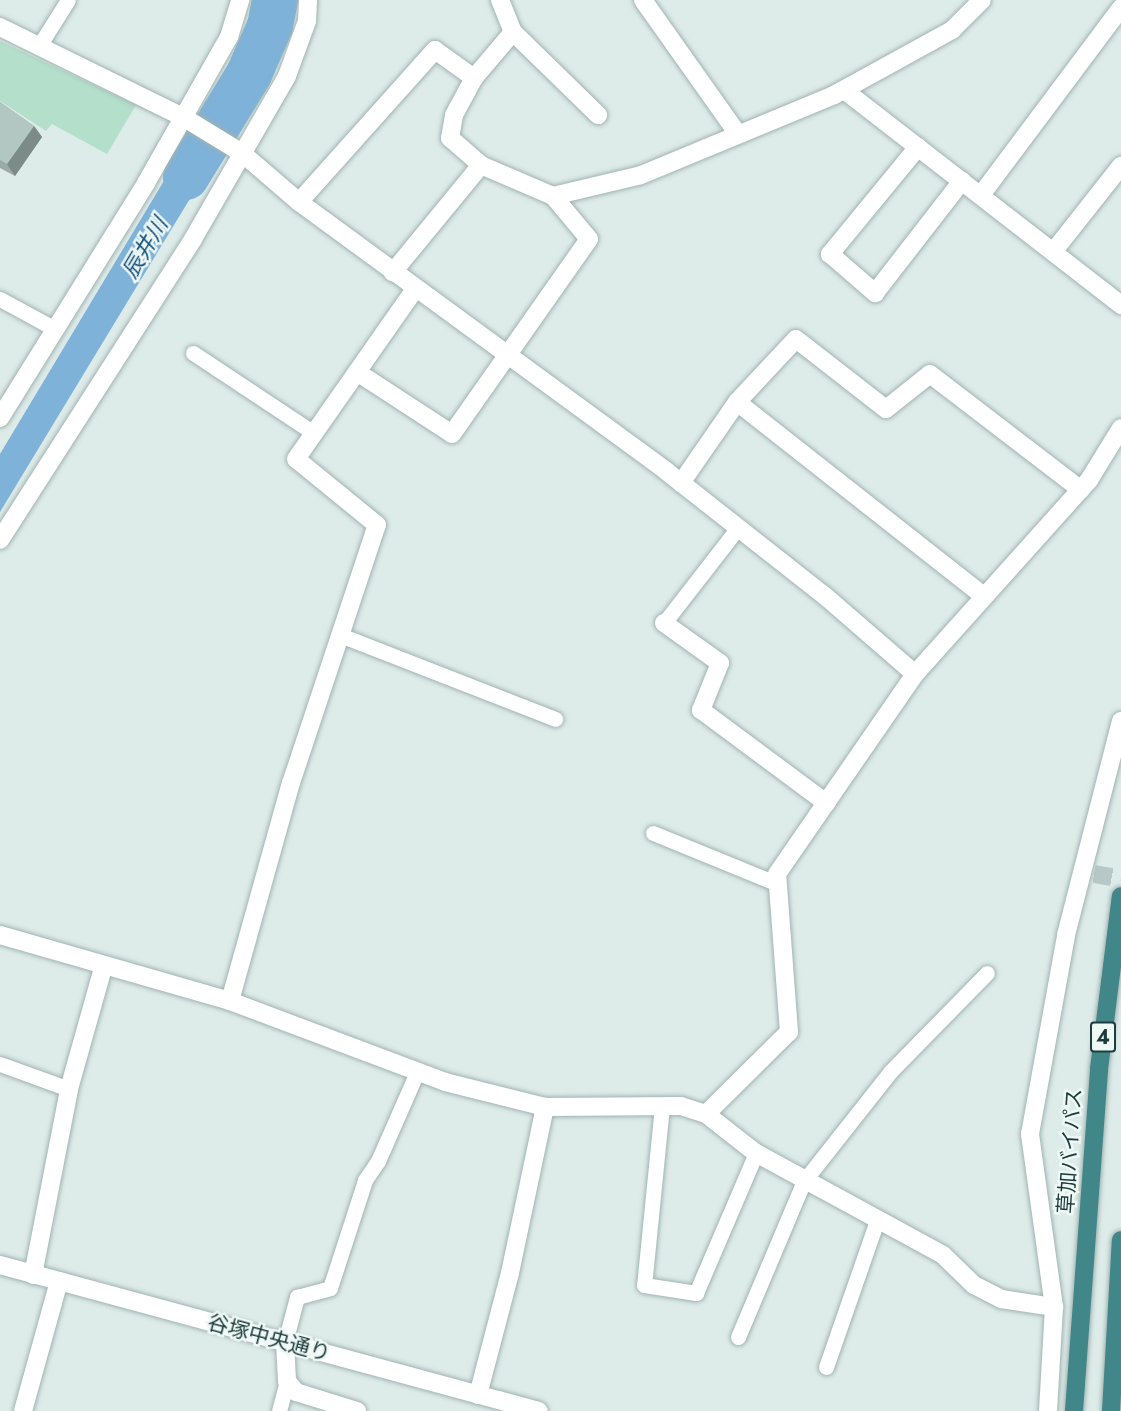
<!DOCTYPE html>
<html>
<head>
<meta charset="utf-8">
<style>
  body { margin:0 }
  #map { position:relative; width:1121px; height:1411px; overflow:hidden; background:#ddebe9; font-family:Jost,"Noto Sans JP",sans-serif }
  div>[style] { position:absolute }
  .green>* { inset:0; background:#b3dfcb }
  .water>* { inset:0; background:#7eb2d8 }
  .river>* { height:46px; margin:-23px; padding:0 23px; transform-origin:23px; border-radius:23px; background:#7eb2d8 }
  .minor-tunnel>* { height:18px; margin-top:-9px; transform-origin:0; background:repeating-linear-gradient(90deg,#b7c8c6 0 18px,transparent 0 27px) }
  .roads { filter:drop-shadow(0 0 2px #a0b3b2) drop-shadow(0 0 2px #a0b3b2) }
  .service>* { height:15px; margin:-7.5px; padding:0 7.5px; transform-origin:7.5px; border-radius:7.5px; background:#fff }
  .minor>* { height:18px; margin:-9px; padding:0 9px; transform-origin:9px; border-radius:9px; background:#fff }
  .tertiary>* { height:18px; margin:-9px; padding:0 9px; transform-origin:9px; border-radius:9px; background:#fff }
  .trunk>* { height:18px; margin:-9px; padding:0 9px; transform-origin:9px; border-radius:9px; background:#418688 }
  .wall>* { inset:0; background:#99aaa7 }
  .shaded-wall>* { inset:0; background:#7d8b88 }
  .building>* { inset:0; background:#b2c6c2 }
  span { translate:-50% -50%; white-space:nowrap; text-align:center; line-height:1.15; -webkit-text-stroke:5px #eef8f5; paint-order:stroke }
  .shield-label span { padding:2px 4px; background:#eef8f5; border:2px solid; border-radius:4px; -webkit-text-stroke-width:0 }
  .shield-label { font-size:20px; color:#1d3c3c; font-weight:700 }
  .street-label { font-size:21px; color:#1d3c3c }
  .water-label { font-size:22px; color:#114f7e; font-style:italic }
</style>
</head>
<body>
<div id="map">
  <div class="green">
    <div style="clip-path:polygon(0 41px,136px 105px,107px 154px,52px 124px,46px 131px,0 101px)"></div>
  </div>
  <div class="water">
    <div style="clip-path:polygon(204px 114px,231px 131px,0 512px,0 454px)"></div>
  </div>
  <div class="river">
    <div style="left:186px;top:177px;width:121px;rotate:-58.5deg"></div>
    <div style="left:249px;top:74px;width:52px;rotate:-66.4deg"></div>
    <div style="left:270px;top:26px;width:26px;rotate:-79deg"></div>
  </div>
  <div class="minor-tunnel">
    <div style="left:1094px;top:874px;width:27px;rotate:10deg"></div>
  </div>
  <div class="roads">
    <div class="service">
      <div style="left:39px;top:46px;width:54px;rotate:-57.8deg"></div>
      <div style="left:0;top:299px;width:63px;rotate:28.6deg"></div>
      <div style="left:193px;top:353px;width:145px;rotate:33.5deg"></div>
      <div style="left:664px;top:623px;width:119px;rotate:-52.2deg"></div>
      <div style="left:340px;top:635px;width:231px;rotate:21.3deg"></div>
      <div style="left:653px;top:833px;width:135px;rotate:22.2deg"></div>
      <div style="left:0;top:1064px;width:73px;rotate:19.9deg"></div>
      <div style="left:662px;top:1106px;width:180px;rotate:95.7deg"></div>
      <div style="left:644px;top:1285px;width:53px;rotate:8.7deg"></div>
      <div style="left:696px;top:1293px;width:152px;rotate:-66.8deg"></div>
      <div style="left:738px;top:1337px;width:169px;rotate:-67.1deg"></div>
      <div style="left:804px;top:1181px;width:140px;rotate:-51.7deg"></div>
      <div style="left:891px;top:1071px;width:137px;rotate:-45.6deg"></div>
      <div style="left:285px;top:1342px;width:47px;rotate:-75.1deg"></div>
      <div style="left:297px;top:1297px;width:34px;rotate:-15deg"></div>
      <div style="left:330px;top:1288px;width:114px;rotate:-72deg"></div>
      <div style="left:365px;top:1180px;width:23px;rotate:-56deg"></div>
      <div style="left:378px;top:1161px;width:97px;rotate:-66.3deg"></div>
      <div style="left:826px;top:1367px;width:158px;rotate:-70.8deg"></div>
      <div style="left:279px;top:1411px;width:31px;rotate:-75deg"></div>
    </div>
    <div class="minor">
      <div style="left:500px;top:0;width:35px;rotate:68deg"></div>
      <div style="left:513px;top:32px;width:119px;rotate:44.3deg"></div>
      <div style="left:643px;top:0;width:164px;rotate:54.7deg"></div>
      <div style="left:0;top:27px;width:204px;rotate:26.2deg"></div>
      <div style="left:183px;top:117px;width:69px;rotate:31.4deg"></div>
      <div style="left:242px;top:153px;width:75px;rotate:40.7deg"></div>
      <div style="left:299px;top:202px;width:455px;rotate:36.2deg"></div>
      <div style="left:666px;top:471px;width:202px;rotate:38.2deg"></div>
      <div style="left:825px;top:596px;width:119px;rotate:40.9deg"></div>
      <div style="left:844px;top:90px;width:351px;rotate:37.8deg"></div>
      <div style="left:918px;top:147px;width:139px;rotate:129.4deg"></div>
      <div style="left:830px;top:254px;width:60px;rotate:40.9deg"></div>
      <div style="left:875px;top:293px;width:142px;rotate:-52.2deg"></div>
      <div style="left:481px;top:165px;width:41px;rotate:-138.9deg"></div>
      <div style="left:450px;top:138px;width:23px;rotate:-80deg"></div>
      <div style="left:454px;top:115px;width:42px;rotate:-61.6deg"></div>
      <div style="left:474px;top:78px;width:60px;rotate:-49.7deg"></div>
      <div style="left:981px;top:195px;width:234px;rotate:-53.2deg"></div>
      <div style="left:553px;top:196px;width:90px;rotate:-13.4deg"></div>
      <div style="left:641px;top:175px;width:209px;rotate:-22.5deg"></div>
      <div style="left:834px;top:95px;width:135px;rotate:-28.8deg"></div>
      <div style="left:952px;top:30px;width:42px;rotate:-45deg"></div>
      <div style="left:299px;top:202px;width:204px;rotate:-48.2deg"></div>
      <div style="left:435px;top:50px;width:48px;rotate:35.7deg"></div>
      <div style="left:1053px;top:252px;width:110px;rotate:-51.7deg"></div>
      <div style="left:357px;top:372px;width:113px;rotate:33.1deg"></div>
      <div style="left:452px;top:434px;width:238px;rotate:-54.9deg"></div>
      <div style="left:589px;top:239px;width:56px;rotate:-129.9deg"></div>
      <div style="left:553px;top:196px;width:78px;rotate:-156.7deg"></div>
      <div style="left:481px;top:165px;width:139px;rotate:129.4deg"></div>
      <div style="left:737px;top:402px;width:312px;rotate:38.2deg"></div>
      <div style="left:0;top:418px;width:277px;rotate:-58.1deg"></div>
      <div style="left:146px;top:183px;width:168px;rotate:-60.4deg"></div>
      <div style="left:229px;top:37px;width:39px;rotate:-73deg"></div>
      <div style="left:681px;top:483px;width:98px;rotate:-55.3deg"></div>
      <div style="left:737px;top:402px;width:86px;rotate:-46.9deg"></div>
      <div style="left:796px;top:339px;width:114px;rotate:37.9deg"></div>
      <div style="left:886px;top:409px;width:56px;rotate:-38.5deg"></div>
      <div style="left:930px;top:374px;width:190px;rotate:37.5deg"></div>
      <div style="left:0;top:540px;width:358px;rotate:-57.3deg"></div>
      <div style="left:193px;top:239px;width:188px;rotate:-60deg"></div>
      <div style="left:287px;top:76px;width:59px;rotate:-70deg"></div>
      <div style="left:307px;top:21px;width:21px;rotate:-87deg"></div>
      <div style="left:664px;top:623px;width:69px;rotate:35.5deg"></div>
      <div style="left:720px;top:663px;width:51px;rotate:112deg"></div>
      <div style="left:701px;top:710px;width:156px;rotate:36.6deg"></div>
      <div style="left:0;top:935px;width:239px;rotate:16deg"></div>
      <div style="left:230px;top:1001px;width:230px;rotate:20.6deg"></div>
      <div style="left:445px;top:1082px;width:103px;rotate:14deg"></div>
      <div style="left:545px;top:1107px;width:136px;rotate:-0.4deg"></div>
      <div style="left:681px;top:1106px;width:26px;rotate:18deg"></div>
      <div style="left:706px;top:1114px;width:63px;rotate:38deg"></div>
      <div style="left:756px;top:1153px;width:213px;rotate:28.6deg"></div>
      <div style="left:943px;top:1255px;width:43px;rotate:44.1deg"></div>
      <div style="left:974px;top:1285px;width:30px;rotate:27deg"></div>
      <div style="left:1001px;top:1299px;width:54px;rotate:8.6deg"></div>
      <div style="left:230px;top:1001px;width:226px;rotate:-74.4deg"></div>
      <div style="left:291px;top:783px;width:272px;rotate:-71.6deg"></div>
      <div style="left:377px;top:525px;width:104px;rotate:-140.8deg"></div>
      <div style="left:296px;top:459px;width:208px;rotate:-55deg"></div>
      <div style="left:706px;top:1114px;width:117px;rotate:-44.7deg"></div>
      <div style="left:789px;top:1032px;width:158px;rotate:-94.3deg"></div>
      <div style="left:777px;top:874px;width:243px;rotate:-55.4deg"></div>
      <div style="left:915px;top:674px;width:261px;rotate:-48.1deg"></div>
      <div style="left:1089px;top:480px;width:61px;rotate:-58.4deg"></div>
      <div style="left:33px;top:1275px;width:189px;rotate:-79deg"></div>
      <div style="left:69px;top:1089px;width:126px;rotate:-74.3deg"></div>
      <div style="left:478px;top:1395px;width:126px;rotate:-75.3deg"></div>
      <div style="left:510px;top:1273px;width:170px;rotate:-78.1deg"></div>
      <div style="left:23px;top:1411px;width:135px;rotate:-74.5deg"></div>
      <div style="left:1048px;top:1411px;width:104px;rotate:-86.7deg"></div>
      <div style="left:1054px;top:1307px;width:175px;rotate:-97.9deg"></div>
      <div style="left:1030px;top:1134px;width:202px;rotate:-79.7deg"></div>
      <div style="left:1066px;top:935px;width:221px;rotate:-75.6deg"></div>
    </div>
    <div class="tertiary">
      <div style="left:0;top:1265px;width:558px;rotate:15.16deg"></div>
      <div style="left:285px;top:1342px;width:39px;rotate:87deg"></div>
      <div style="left:287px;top:1381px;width:14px;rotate:51deg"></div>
      <div style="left:296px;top:1392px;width:64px;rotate:17.3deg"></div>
    </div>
    <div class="trunk">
      <div style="left:1074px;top:1411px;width:343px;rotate:-85.8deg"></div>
      <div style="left:1099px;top:1069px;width:174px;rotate:-82.8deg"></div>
      <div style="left:1111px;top:1411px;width:171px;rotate:-86.7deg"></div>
    </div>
  </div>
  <div class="wall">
    <div style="clip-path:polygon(0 102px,34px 126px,42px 137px,15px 176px,0 168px)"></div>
  </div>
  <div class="shaded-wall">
    <div style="clip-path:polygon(34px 126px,42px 137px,15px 176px,7px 164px)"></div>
  </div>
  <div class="building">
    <div style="clip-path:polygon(0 102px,34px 126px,7px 164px,0 160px)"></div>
  </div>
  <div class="shield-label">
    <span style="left:1103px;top:1037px">4</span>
  </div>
  <div class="street-label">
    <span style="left:1070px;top:1151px;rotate:-86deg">草加バイパス</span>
    <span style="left:269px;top:1338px;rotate:15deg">谷塚中央通り</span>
  </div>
  <div class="water-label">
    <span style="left:145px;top:248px;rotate:-59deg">辰井川</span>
  </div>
</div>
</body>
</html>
